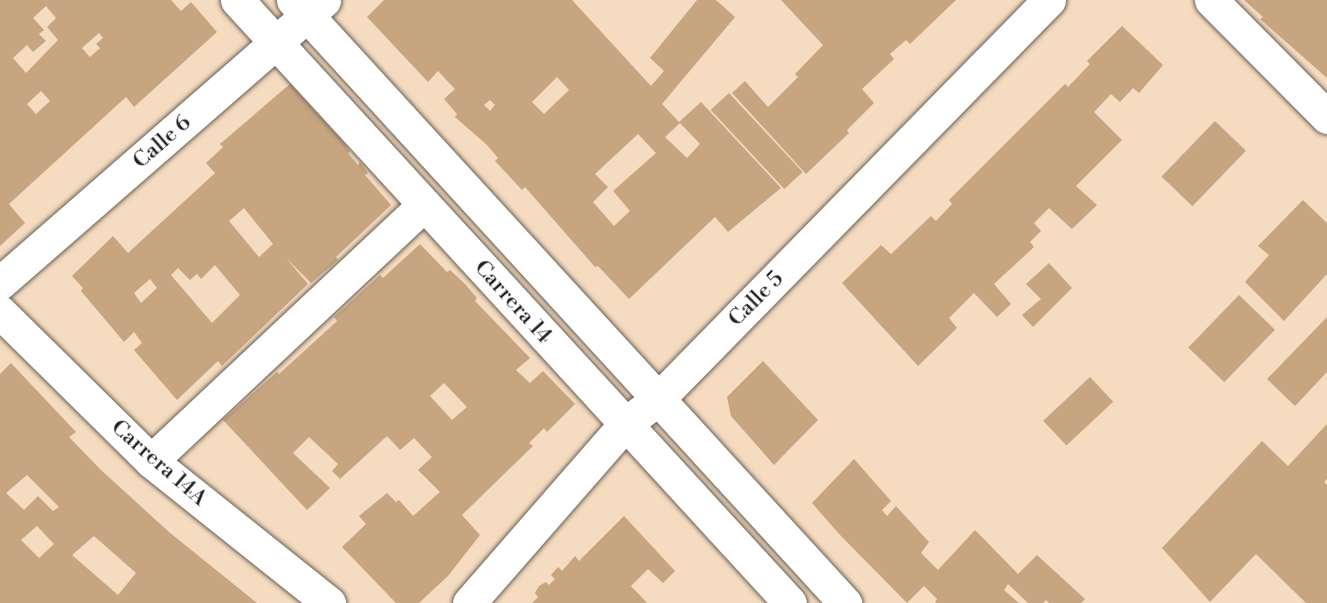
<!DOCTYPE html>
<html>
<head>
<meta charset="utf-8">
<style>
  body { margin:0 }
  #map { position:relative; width:1327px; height:603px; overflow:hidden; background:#f5dbbf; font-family:"Libre Bodoni",serif }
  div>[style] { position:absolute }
  .building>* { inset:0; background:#c7a581; transform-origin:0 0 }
  .roads { filter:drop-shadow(0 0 2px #685f55) drop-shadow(0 0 2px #685f55) }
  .minor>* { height:33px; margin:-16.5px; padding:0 16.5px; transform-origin:16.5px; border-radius:16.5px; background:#fff }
  .tertiary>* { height:33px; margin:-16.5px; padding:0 16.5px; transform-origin:16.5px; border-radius:16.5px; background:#fff }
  span { translate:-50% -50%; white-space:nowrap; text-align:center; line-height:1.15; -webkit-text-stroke:6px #fff; paint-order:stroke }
  .street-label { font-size:22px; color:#1c1c1c }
</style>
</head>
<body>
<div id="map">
  <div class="building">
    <div style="clip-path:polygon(evenodd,0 0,171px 0,181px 11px,191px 2px,217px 32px,134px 107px,126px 97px,9px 204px,25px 223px,0 246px,0 0,46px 6px,56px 18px,47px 27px,58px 40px,26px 73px,13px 58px,27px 45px,33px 52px,46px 41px,39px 34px,44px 30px,33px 18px,46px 6px,0 0,99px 33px,103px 38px,96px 44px,100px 48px,90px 57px,82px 48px,99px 33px,0 0,41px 91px,50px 101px,36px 114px,27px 104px,41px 91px)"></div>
    <div style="clip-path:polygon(evenodd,384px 0,572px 0,651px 86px,664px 71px,650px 58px,697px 0,716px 0,735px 17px,662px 104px,679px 122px,701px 102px,781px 188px,728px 232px,715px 217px,629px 299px,598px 266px,595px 267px,525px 187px,522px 190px,495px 161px,498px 158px,487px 145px,455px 117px,457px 114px,444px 99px,455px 89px,438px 71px,428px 82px,367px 17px,384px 0,557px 77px,569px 90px,544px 114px,532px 102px,557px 77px,384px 0,490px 100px,495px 105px,490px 111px,484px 105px,490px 100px,384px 0,680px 123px,700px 144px,687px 158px,665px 137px,680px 123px,384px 0,638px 134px,656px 153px,613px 191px,630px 211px,614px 226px,593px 202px,608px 187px,595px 174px,638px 134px)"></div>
    <div style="clip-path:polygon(781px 0,956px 0,910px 44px,906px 40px,890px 54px,894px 59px,862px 89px,874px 103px,847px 130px,849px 133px,806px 174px,732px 93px,745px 81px,768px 107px,798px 77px,795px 74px,823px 45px)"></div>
    <div style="clip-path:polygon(1244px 0,1327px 0,1327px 78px,1260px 19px,1263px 17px)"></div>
    <div style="clip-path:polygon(1122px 26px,1163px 65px,1139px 93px,1133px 88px,1120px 102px,1111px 94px,1094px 112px,1122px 140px,1076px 186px,1097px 205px,1072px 229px,1049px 208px,1034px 223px,1041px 231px,1030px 242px,1034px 247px,994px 284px,1011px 304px,997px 317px,974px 293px,949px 318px,957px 328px,918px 366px,842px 283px,881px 245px,891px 254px,931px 216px,936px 221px,952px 204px,949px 200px,1065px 84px,1068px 87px,1090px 64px,1087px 61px)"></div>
    <div style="clip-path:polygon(evenodd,290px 84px,343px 142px,350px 152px,348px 153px,358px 165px,360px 162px,368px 173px,365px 175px,391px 205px,336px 257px,338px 260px,311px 283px,286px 258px,308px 284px,222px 366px,218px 361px,177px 400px,134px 350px,142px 343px,134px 332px,124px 342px,81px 291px,83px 288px,72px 276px,113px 236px,128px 253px,215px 173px,206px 163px,223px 147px,220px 144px,290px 84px,244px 208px,273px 244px,259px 257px,229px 221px,244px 208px,290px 84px,215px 265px,240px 295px,212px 323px,171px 275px,178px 268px,190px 280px,197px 274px,201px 279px,215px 265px,290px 84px,150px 279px,157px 288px,141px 303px,134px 293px,150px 279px)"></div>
    <div style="left:729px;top:93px;width:108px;height:25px;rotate:47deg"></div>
    <div style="left:1215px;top:121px;width:43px;height:77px;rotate:44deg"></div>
    <div style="clip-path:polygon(1303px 200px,1327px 223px,1327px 274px,1284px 321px,1245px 282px,1269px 255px,1258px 246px)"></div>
    <div style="clip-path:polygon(evenodd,420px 244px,447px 272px,450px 270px,465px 284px,477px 298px,475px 301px,530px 358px,516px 370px,530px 383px,543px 371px,575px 404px,547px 432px,544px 428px,529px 443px,533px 446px,462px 515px,480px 535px,448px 576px,419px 603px,396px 603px,342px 547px,366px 524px,359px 516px,387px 493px,396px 502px,399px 500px,413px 516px,440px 492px,418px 470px,432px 457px,414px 438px,400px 450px,387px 436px,340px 479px,332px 471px,338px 464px,309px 437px,293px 453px,330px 488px,307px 510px,223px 420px,277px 372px,279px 374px,337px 321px,334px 317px,380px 275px,383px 278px,420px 244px,444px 383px,467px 407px,452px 420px,430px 396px,444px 383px)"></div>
    <div style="clip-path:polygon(1049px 263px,1072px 288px,1033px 327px,1022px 315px,1041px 299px,1026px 284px)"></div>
    <div style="left:1239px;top:295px;width:50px;height:73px;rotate:44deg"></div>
    <div style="clip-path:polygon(1327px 317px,1327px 372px,1295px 406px,1267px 379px)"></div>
    <div style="clip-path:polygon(763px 361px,818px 420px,774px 465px,731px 416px,727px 397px)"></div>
    <div style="clip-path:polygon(evenodd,11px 363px,76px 432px,69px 437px,101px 470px,169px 532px,257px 603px,0 603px,0 374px,11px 363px,27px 475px,59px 507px,53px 511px,38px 496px,24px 510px,6px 493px,27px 475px,11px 363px,37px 526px,54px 544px,39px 558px,21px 540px,37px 526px,11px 363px,94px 536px,136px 573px,118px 595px,72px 555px,94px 536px)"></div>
    <div style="left:1090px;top:377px;width:34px;height:64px;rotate:47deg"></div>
    <div style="clip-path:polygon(1327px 424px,1327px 479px,1324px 482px,1327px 485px,1327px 603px,1306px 603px,1256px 554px,1210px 602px,1162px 548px,1262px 441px,1288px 466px)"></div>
    <div style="clip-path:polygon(854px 459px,891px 501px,882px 510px,887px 516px,896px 506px,929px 542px,921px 553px,938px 570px,975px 530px,1018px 574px,1037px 555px,1085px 599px,1081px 603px,1049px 603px,1046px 600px,1043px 603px,1028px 603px,1008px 584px,1004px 590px,1019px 603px,935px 603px,937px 599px,924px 586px,907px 603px,840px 535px,812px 503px)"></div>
    <div style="clip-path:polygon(624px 516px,675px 571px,663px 583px,648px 569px,631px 586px,647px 603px,532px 603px,538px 597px,535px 593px,539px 586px,546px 582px,549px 585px,555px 579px,551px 575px,558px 567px,562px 571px,575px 556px,579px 561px)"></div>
  </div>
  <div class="roads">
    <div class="minor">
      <div style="left:1211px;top:0;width:165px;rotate:45.2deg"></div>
      <div style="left:0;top:283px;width:430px;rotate:-41.1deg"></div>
      <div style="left:0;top:312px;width:212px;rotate:44.6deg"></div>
      <div style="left:151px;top:461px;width:228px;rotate:38.6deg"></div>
      <div style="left:151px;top:461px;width:374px;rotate:-43.2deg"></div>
      <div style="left:469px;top:603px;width:237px;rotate:-48.9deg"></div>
      <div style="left:625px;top:424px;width:40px;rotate:-37deg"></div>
      <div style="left:657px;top:400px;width:560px;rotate:-45.58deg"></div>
    </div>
    <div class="tertiary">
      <div style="left:237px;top:0;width:818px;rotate:47.48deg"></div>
      <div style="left:293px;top:0;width:818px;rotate:47.53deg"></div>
    </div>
  </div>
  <div class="street-label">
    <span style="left:162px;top:142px;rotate:-41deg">Calle 6</span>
    <span style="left:756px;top:299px;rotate:-45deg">Calle 5</span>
    <span style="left:513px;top:302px;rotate:48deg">Carrera 14</span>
    <span style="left:159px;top:463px;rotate:41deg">Carrera 14A</span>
  </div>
</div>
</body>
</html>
